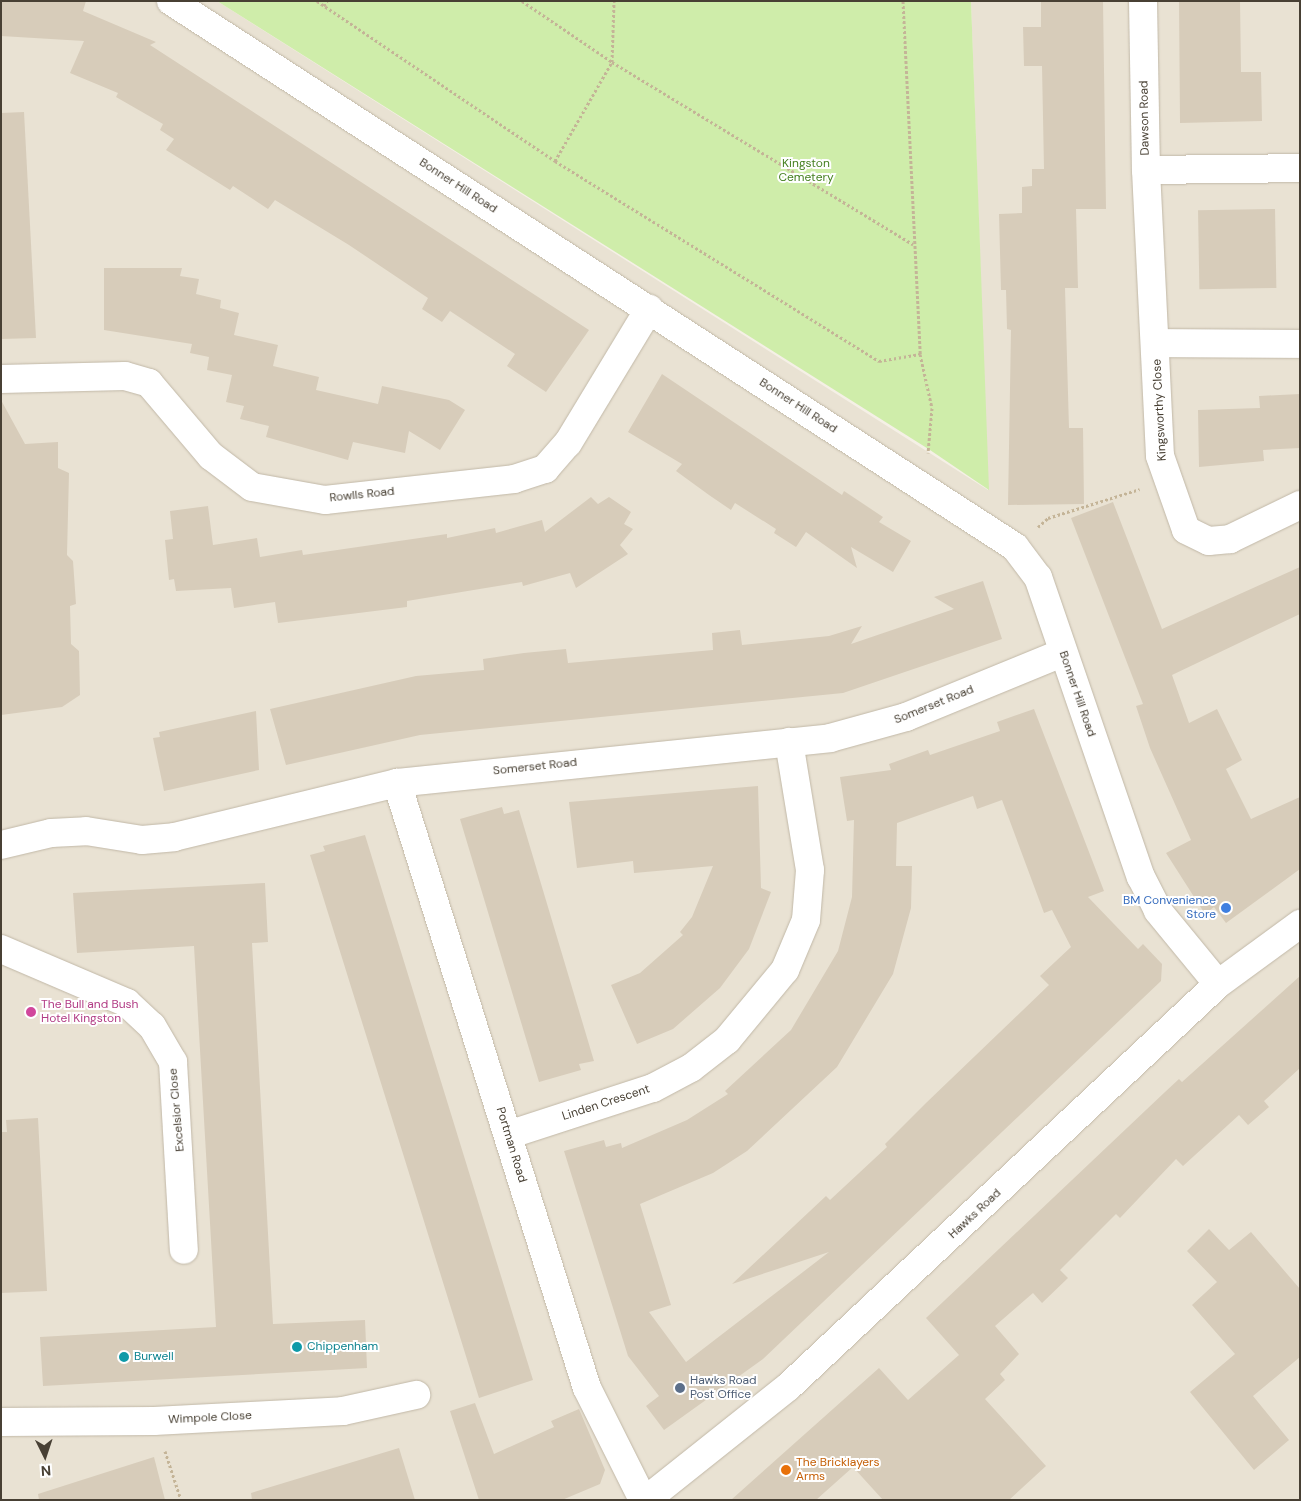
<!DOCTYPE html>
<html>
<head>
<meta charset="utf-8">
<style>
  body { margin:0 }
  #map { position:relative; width:1301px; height:1501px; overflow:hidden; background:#f5f0e6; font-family:"DM Sans",sans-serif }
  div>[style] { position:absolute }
  .residential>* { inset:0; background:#e9e2d3 }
  .green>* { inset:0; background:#cfedaa }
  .building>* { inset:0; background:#d7ccba; transform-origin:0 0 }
  .path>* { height:3px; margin-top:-1.5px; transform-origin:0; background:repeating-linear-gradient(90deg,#c4b497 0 2.5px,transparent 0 5px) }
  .roads { filter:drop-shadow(0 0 1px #c1b8a7) drop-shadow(0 0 1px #c1b8a7) }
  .minor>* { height:28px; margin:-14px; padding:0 14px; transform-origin:14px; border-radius:14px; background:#fff }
  .tertiary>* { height:28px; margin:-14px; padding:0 14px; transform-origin:14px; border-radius:14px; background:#fff }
  .dots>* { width:14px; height:14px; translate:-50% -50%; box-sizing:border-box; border:2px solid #fff; border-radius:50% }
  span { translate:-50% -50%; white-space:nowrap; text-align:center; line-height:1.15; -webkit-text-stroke:4px #fff; paint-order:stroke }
  .street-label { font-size:12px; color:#484034 }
  .park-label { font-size:12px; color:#458021 }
  .shop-label { font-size:12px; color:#366cbe }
  .right { translate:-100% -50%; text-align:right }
  .hotel-label { font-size:12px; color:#b23c85 }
  .left { translate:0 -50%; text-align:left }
  .culture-label { font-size:12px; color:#0d838f }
  .service-label { font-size:12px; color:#4e5e75 }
  .food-label { font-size:12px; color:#c56008 }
  .frame { position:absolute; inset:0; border:2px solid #484034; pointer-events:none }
  .north { position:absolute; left:20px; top:1431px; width:50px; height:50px; -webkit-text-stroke:4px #fff; paint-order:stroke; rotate:176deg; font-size:14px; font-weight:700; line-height:20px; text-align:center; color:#484034 }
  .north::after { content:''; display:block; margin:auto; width:18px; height:22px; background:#484034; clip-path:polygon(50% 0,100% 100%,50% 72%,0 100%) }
</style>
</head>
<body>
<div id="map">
  <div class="residential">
    <div style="clip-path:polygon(1px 1px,217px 1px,988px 490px,971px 1px,1300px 1px,1300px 1500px,1px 1500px)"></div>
  </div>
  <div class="green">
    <div style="clip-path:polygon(217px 1px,971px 1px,989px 490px,930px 450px)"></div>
  </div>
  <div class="building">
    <div style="clip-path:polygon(1px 1px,86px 1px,83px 11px,156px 42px,150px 45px,589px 330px,546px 392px,507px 366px,515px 354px,450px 311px,442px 322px,422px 309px,428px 298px,349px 245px,275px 200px,268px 209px,233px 186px,230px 190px,166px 150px,174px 139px,160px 130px,163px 124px,116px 97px,118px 93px,70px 73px,84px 41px,1px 36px)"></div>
    <div style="clip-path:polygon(1041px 1px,1103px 1px,1106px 209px,1076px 209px,1078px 288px,1065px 288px,1069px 428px,1083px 428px,1084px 504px,1008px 505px,1011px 330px,1007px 329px,1006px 290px,1001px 290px,999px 214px,1022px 213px,1022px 187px,1032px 186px,1032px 169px,1044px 169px,1042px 66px,1024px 66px,1023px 27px,1041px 27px)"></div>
    <div style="clip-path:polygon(1179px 1px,1240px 1px,1241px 72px,1261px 72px,1262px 121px,1180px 123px)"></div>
    <div style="clip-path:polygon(24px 112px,36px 338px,1px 339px,1px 113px)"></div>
    <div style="left:1275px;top:209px;width:79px;height:77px;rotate:89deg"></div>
    <div style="clip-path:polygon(104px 268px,182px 268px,180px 276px,199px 279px,196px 294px,221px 300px,220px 308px,239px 313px,234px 335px,278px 345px,273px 366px,319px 377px,316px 390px,378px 404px,382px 386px,449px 400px,465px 410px,440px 450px,409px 431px,405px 453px,353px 442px,348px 460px,266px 437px,269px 426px,240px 419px,244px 406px,226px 402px,232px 375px,207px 370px,209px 357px,190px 353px,192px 344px,104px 330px)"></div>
    <div style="clip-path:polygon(662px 374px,842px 495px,844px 491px,883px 517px,879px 522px,911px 541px,893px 572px,851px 547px,857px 568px,806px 532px,796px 547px,774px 533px,776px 529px,735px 503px,731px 510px,709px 495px,676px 471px,682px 464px,628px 432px)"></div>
    <div style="clip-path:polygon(1300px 394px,1300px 448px,1263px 450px,1264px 461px,1199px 467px,1198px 410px,1260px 408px,1259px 396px)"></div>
    <div style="clip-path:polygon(1px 400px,25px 444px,58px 442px,58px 468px,69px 473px,67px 555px,73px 561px,76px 604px,70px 606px,71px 644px,79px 651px,80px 695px,62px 707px,1px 715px)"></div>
    <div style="clip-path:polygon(591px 497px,598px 504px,609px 497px,631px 512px,624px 524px,633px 529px,620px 545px,628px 554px,576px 588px,570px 573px,523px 586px,522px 582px,407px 601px,407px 607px,278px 623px,275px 602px,234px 608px,231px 588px,176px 591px,174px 579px,169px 580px,165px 540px,173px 539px,170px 511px,208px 506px,213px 545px,257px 538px,260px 557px,302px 550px,303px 555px,447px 534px,447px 538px,495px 528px,496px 533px,542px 520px,545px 532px)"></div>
    <div style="clip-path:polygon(1113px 502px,1162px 629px,1300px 567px,1300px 614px,1172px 675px,1189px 723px,1217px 709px,1242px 760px,1226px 769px,1251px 819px,1300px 797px,1300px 869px,1226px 923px,1214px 907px,1205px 914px,1166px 853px,1191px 840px,1150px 748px,1136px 706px,1143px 704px,1071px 518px)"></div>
    <div style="clip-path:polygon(983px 581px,1002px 639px,843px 693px,420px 735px,286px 765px,270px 709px,416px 676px,484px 670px,483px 659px,524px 653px,566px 649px,568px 663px,713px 650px,712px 633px,740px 630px,742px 645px,829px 636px,862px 626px,851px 644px,954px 609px,934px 597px)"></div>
    <div style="clip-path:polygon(evenodd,1034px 709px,1104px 891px,1088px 897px,1138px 949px,1143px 944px,1162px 964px,1161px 981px,763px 1359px,664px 1430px,646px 1406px,659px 1396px,628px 1356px,564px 1151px,604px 1140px,606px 1147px,621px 1143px,622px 1148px,687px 1120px,728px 1094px,725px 1091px,791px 1030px,838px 951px,852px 897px,854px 820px,847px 821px,840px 777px,891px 770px,889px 764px,928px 750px,930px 755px,1000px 731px,997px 722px,1034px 709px,973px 796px,977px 809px,1002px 800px,1044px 913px,1052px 910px,1071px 947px,1040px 976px,1049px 985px,926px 1103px,885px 1144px,887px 1147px,830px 1200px,826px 1196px,732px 1284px,829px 1252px,686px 1362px,649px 1312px,671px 1305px,640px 1204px,713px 1173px,747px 1151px,837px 1067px,893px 974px,911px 908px,912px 866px,896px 866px,897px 823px,973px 796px)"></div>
    <div style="clip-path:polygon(256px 711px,259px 770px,164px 791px,153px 738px,160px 737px,159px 732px)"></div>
    <div style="clip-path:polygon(758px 786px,761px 888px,771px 892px,749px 949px,720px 988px,673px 1029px,637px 1044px,611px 985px,640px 973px,683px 935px,680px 932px,692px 917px,713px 866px,634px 873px,633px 861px,577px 868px,569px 802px)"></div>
    <div style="clip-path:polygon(502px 807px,504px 814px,519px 810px,594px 1061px,579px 1064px,581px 1070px,539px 1082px,460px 819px)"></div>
    <div style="clip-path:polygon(365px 835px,533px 1380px,479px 1398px,310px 855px,325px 851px,323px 846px)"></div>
    <div style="clip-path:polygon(265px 883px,268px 942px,252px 943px,273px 1324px,365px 1320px,367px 1368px,43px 1386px,40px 1337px,216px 1327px,194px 946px,77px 953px,73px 893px)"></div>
    <div style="clip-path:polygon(1300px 976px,1300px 1068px,1264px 1101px,1269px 1107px,1248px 1125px,1239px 1115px,1183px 1166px,1176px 1159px,1120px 1218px,1116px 1214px,1060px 1270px,1068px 1278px,1042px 1303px,1033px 1293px,995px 1326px,1019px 1354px,1000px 1374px,1005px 1380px,985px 1399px,1046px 1466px,1009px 1500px,883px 1500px,853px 1467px,816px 1500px,731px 1500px,879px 1368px,908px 1400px,959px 1355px,926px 1318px,1165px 1092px,1179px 1079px,1182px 1082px)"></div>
    <div style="clip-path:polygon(38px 1118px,47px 1291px,1px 1293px,1px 1132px,7px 1132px,6px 1120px)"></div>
    <div style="clip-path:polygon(1209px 1229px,1229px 1250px,1251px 1232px,1300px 1289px,1300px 1357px,1253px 1396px,1289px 1440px,1254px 1470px,1190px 1392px,1235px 1354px,1192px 1305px,1217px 1282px,1187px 1251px)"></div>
    <div style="clip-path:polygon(475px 1403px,494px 1454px,554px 1427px,551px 1421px,579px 1409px,605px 1470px,600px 1484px,562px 1500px,479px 1500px,450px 1411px)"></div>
    <div style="clip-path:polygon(399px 1448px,415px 1500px,252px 1500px,251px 1493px)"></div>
    <div style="clip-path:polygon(154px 1457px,165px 1500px,39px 1500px,38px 1494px)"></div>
  </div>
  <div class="path">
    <div style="left:317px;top:1px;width:287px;rotate:33.9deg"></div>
    <div style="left:555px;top:161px;width:381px;rotate:31.7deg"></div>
    <div style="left:879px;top:361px;width:42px;rotate:-9.7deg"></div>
    <div style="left:522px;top:1px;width:109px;rotate:34.1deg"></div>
    <div style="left:612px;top:62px;width:352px;rotate:31.2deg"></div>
    <div style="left:903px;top:1px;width:353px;rotate:87.2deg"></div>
    <div style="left:920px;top:354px;width:55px;rotate:77.5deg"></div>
    <div style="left:932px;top:408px;width:45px;rotate:95.1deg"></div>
    <div style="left:324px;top:6px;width:6px;rotate:-59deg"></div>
    <div style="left:555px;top:161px;width:114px;rotate:-60.1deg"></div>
    <div style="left:612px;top:62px;width:61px;rotate:-88.1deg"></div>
    <div style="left:1038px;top:527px;width:13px;rotate:-42deg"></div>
    <div style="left:1048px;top:518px;width:96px;rotate:-17.5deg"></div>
    <div style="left:165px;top:1451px;width:52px;rotate:71.9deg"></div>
  </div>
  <div class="roads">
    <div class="minor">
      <div style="left:171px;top:1px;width:1005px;rotate:32.9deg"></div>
      <div style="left:1015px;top:547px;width:38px;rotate:53deg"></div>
      <div style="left:1038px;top:577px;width:317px;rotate:71.1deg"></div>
      <div style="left:1141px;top:877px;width:38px;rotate:63deg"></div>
      <div style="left:1158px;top:911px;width:94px;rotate:50.6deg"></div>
      <div style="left:1143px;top:1px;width:169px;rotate:89deg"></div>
      <div style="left:1146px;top:170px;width:154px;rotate:-0.7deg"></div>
      <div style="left:1146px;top:170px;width:286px;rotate:87.2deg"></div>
      <div style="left:1160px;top:456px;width:78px;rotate:70.6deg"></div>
      <div style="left:1186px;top:530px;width:25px;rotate:26deg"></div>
      <div style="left:1209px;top:541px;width:21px;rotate:-5deg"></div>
      <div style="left:1230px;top:539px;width:78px;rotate:-25.9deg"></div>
      <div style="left:1157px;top:343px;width:143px;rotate:0.4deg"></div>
      <div style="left:1px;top:379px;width:124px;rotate:-1.4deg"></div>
      <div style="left:125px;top:376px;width:25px;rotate:16deg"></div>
      <div style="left:149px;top:383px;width:96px;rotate:49.7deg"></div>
      <div style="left:211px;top:456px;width:51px;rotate:37.1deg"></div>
      <div style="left:252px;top:487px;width:74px;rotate:10.1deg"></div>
      <div style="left:325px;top:500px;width:190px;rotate:-6.3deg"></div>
      <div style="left:514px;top:479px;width:33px;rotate:-18deg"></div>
      <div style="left:545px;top:469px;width:35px;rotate:-49deg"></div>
      <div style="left:568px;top:443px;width:157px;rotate:-58.8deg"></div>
      <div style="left:397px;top:783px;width:634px;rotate:72.57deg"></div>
      <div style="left:587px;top:1388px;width:125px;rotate:63.4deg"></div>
      <div style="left:1px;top:845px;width:51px;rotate:-13.5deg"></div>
      <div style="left:51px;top:833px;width:35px;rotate:-3deg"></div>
      <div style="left:86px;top:831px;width:57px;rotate:9.1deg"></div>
      <div style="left:142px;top:840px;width:32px;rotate:-5deg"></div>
      <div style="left:174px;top:837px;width:229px;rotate:-13.6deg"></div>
      <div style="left:397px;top:783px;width:435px;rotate:-5.9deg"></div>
      <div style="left:830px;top:738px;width:79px;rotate:-15.4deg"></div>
      <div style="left:906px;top:717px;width:169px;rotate:-22.3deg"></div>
      <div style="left:1px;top:949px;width:137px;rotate:23.2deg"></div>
      <div style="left:127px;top:1003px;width:34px;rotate:43deg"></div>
      <div style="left:152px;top:1026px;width:42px;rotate:59.7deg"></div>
      <div style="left:173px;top:1062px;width:188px;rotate:86.7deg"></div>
      <div style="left:508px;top:1135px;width:152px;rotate:-18deg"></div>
      <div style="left:653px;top:1088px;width:43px;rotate:-27.8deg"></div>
      <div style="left:691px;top:1068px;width:46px;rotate:-37.9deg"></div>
      <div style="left:727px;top:1040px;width:91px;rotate:-50.4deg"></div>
      <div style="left:785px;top:970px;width:54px;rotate:-67.2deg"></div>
      <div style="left:806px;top:920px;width:50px;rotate:-85.4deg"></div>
      <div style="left:810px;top:870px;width:130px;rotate:-99.3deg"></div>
      <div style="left:1px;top:1422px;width:153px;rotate:-0.4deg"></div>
      <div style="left:154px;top:1421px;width:189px;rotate:-3deg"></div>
      <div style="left:343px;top:1411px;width:75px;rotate:-12.4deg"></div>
    </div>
    <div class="tertiary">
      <div style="left:646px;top:1500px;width:181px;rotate:-38.5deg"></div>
      <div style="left:788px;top:1387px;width:589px;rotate:-43.14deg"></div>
      <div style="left:1218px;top:984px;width:102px;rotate:-36.2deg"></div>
    </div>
  </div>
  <div class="dots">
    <div style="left:1226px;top:908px;background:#3f7fe0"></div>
    <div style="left:31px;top:1012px;background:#d1479c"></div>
    <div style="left:297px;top:1347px;background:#0f9aa8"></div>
    <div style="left:124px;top:1357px;background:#0f9aa8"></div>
    <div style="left:680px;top:1388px;background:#5c6f8a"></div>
    <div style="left:786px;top:1470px;background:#e8710a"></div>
  </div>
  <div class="street-label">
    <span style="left:1145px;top:118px;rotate:-91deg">Dawson Road</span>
    <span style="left:458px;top:186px;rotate:33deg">Bonner Hill Road</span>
    <span style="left:798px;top:406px;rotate:33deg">Bonner Hill Road</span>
    <span style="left:1160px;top:410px;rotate:-93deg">Kingsworthy Close</span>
    <span style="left:362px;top:495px;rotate:-6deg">Rowlls Road</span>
    <span style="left:1077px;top:694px;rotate:71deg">Bonner Hill Road</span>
    <span style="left:934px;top:705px;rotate:-22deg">Somerset Road</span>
    <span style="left:535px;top:767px;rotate:-6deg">Somerset Road</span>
    <span style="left:606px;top:1103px;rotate:-18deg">Linden Crescent</span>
    <span style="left:177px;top:1110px;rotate:-95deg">Excelsior Close</span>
    <span style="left:511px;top:1145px;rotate:73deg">Portman Road</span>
    <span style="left:975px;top:1214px;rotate:-43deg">Hawks Road</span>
    <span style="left:210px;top:1418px;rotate:-3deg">Wimpole Close</span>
  </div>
  <div class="park-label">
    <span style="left:806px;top:171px">Kingston<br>Cemetery</span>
  </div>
  <div class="shop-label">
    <span class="right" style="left:1216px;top:908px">BM Convenience<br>Store</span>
  </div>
  <div class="hotel-label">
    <span class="left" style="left:41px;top:1012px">The Bull and Bush<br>Hotel Kingston</span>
  </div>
  <div class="culture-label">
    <span class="left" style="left:307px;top:1347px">Chippenham</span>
    <span class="left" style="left:134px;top:1357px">Burwell</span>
  </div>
  <div class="service-label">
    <span class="left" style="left:690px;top:1388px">Hawks Road<br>Post Office</span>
  </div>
  <div class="food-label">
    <span class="left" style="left:796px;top:1470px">The Bricklayers<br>Arms</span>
  </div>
  <div class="frame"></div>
  <div class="north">N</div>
</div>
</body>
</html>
